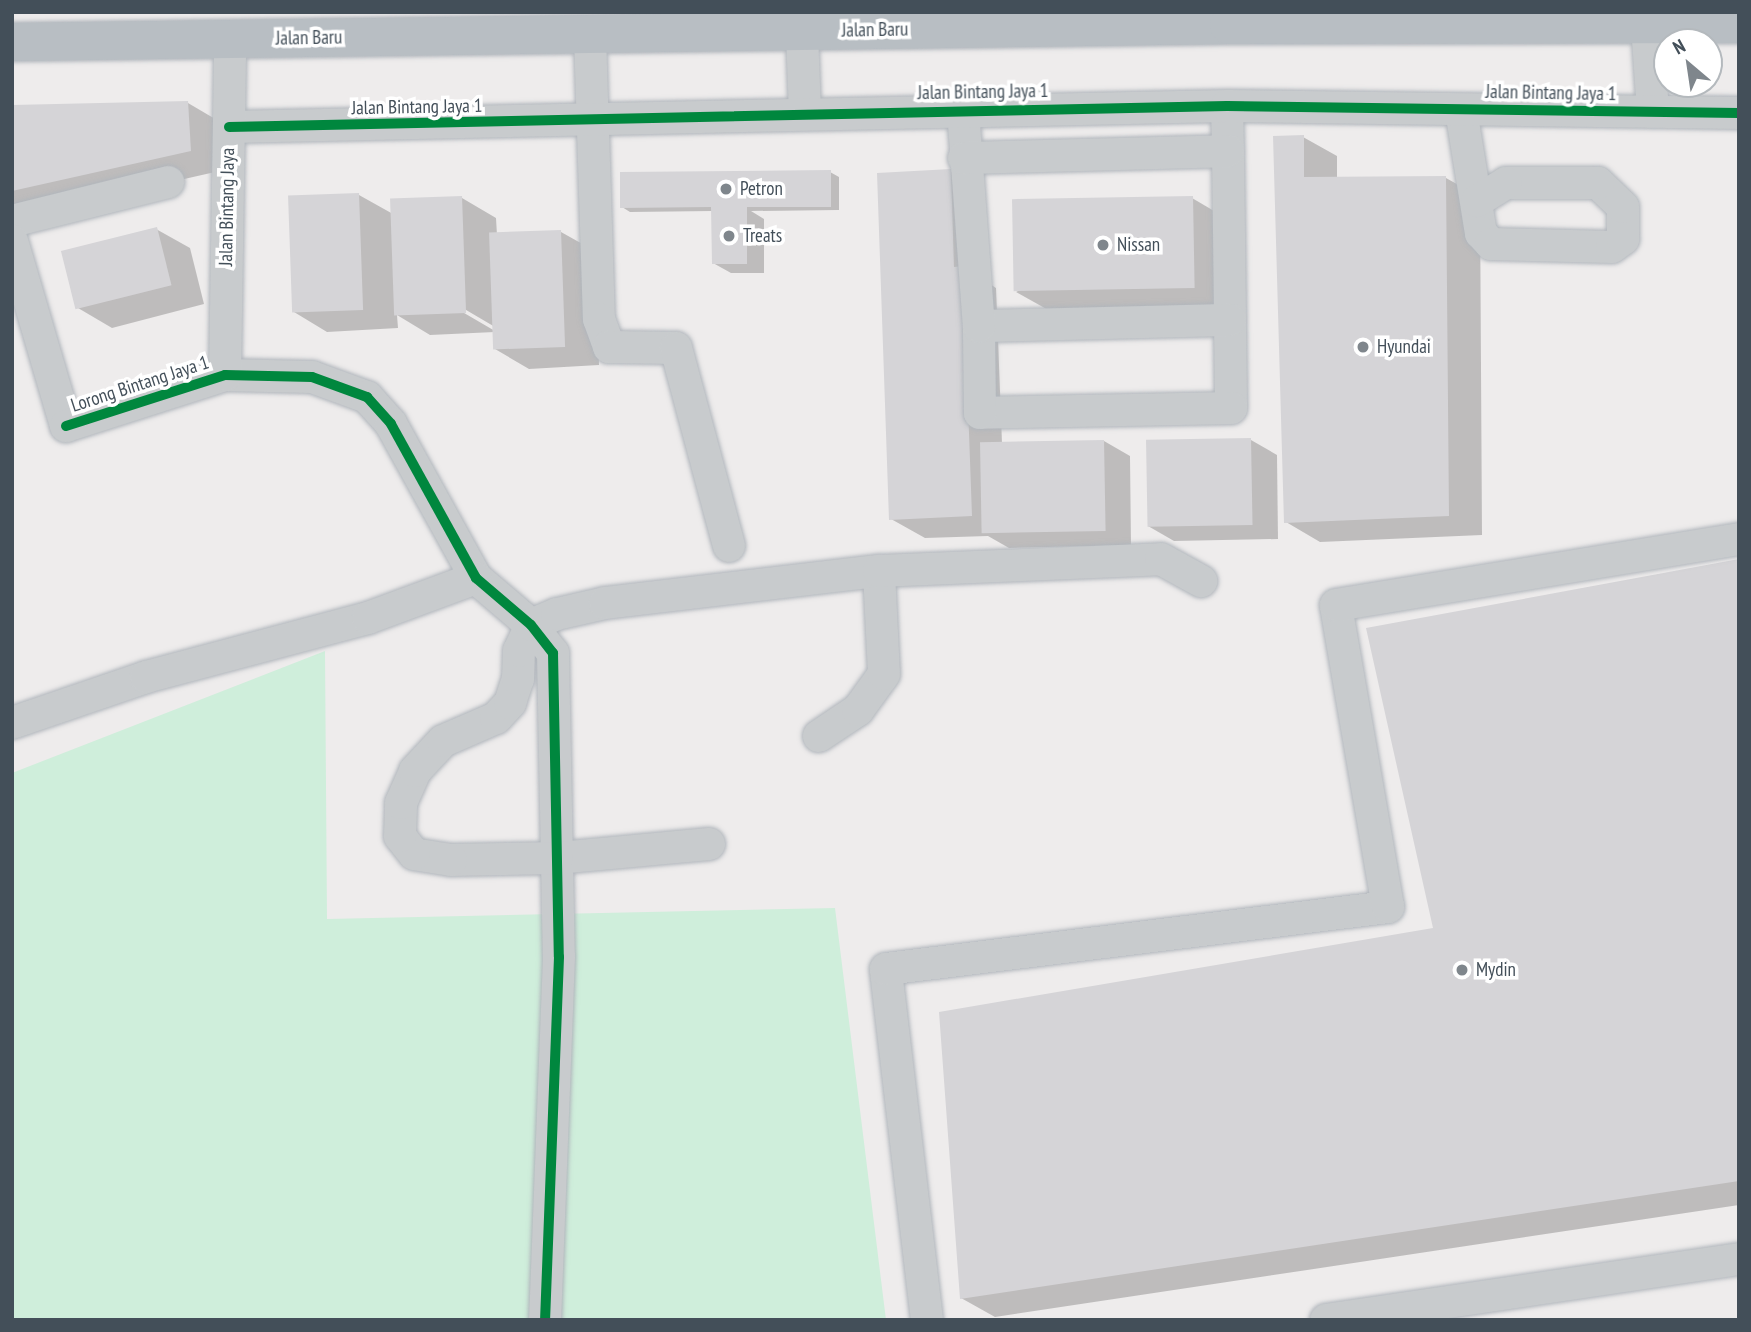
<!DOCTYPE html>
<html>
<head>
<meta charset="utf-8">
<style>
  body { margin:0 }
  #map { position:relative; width:1751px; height:1332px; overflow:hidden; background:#eeecec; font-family:"PT Sans Narrow",sans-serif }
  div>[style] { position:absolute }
  .green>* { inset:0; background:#cfeedb }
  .shadow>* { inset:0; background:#0003 }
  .building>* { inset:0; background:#d5d4d7; transform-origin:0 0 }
  .roads { filter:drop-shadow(0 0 2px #b1b6bc) drop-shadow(0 0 2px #b1b6bc) }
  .minor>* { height:32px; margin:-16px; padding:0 16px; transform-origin:16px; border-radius:16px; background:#c8cbcd }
  .highway>* { height:38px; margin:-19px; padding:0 19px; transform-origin:19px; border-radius:19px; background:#b8bec3 }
  .cycleway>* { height:10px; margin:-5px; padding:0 5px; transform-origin:5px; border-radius:5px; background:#00873e }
  .dots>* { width:19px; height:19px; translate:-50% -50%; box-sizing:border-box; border:4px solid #fff; border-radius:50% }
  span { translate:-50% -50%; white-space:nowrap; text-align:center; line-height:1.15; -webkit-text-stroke:7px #fff; paint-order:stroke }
  .street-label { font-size:19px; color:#434f59 }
  .poi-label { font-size:19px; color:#434f59 }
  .left { translate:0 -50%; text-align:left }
  .frame { position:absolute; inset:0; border:14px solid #434f59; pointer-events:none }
  .north { position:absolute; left:1653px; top:28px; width:70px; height:70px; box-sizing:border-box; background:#fff; border:2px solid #b4b9bd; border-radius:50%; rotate:331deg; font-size:19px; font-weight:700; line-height:28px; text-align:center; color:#434f59 }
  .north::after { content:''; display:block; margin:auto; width:24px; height:32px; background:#7f868c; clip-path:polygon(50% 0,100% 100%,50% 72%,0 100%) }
</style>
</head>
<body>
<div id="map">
  <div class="green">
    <div style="clip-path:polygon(325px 651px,327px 919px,835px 908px,886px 1320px,12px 1320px,12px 773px)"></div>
  </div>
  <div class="shadow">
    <div style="clip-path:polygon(188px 103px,222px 123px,224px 170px,12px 218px,12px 107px)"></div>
    <div style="clip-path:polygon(1303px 137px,1337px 156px,1337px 178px,1446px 178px,1480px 197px,1482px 535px,1320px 542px,1286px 522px)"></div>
    <div style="clip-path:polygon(950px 171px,984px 191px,987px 282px,996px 288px,1002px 443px,1104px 441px,1130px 456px,1131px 545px,1009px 548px,988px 536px,925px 538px,891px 519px)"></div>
    <div style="clip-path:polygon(830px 172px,839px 177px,839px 210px,751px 211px,764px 219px,764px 273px,731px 273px,713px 263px,713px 211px,630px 212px,622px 207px)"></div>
    <div style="clip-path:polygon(evenodd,359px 195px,393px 214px,462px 198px,496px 218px,497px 235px,561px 232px,595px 251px,599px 365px,529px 369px,495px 349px,495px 332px,430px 335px,397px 315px,398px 328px,327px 332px,294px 312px,359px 195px,461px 307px,495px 327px,495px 331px,459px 310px,461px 307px)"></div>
    <div style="clip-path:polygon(1192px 198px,1226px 218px,1228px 306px,1050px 311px,1016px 292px)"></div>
    <div style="clip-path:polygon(156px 229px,190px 248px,204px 304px,112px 328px,78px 308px)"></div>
    <div style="clip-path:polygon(1251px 440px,1277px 455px,1278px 539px,1174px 541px,1148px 526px)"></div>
    <div style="clip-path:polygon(1739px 562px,1739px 1205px,995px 1317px,961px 1298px,1435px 929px)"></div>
  </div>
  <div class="building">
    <div style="clip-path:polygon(188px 101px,191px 151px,12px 191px,12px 105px)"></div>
    <div style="clip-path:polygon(1304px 135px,1304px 177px,1446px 176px,1449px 516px,1284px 523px,1273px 136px)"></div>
    <div style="clip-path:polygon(951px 169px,954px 267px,963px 266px,972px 516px,889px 520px,877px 173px)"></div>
    <div style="clip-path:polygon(831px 170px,831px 207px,747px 207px,747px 264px,712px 264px,711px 207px,620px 208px,620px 172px)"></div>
    <div style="left:359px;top:193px;width:117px;height:71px;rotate:88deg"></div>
    <div style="left:462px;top:196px;width:117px;height:72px;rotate:88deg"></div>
    <div style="left:1193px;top:196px;width:92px;height:181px;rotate:89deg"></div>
    <div style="left:157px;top:227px;width:60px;height:99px;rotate:76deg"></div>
    <div style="left:561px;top:230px;width:117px;height:72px;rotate:88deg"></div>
    <div style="left:1251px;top:438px;width:87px;height:105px;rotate:89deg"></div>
    <div style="left:1104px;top:440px;width:91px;height:124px;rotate:89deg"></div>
    <div style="clip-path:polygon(1739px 559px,1739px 1181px,960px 1299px,939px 1012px,1433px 928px,1366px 628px)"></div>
  </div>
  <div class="roads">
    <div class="minor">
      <div style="left:1647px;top:24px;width:88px;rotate:86.1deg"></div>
      <div style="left:802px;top:32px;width:81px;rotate:87.9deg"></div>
      <div style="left:590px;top:35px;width:284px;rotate:88.2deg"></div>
      <div style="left:599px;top:319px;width:30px;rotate:70deg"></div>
      <div style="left:609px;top:347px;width:67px;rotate:0.9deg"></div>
      <div style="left:676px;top:348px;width:205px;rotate:75deg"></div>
      <div style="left:1227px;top:106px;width:45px;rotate:88.7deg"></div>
      <div style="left:1228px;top:151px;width:169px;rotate:89.3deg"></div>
      <div style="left:1230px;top:320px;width:88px;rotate:89.3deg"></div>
      <div style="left:1231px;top:408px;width:251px;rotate:178.9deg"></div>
      <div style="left:980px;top:413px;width:87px;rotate:-90.7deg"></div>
      <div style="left:979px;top:326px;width:251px;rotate:-1.4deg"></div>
      <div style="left:963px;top:110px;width:217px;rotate:85.8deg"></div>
      <div style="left:1461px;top:110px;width:125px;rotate:80.8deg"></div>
      <div style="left:1481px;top:233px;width:15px;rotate:48deg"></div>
      <div style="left:1491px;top:244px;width:121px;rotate:1.4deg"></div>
      <div style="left:1612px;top:247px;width:14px;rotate:-36deg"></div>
      <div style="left:1623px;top:239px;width:32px;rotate:-90deg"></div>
      <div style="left:1623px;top:207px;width:35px;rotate:-136deg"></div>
      <div style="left:1598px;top:183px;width:92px;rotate:180deg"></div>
      <div style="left:1506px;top:183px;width:34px;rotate:148deg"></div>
      <div style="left:229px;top:127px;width:998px;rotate:-1.21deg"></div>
      <div style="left:1227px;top:106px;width:512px;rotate:0.78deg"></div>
      <div style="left:964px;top:158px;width:264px;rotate:-1.5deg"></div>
      <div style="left:12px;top:221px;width:161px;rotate:-14deg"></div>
      <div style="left:12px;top:241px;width:193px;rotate:73.7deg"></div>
      <div style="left:66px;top:426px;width:167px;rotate:-17.8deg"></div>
      <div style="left:225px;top:375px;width:87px;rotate:1.3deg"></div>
      <div style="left:312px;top:377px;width:59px;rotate:20deg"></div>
      <div style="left:367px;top:397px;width:36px;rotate:48deg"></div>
      <div style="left:391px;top:424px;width:176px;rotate:61.1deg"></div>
      <div style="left:476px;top:578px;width:72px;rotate:40.5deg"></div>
      <div style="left:531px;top:625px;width:36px;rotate:52deg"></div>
      <div style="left:553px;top:653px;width:304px;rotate:88.9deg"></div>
      <div style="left:559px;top:957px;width:363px;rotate:92.2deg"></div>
      <div style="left:225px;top:375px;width:336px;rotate:-89.1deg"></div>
      <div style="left:12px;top:723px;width:142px;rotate:-18.9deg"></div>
      <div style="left:146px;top:677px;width:230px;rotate:-14.9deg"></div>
      <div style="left:368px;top:618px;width:115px;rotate:-20.3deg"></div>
      <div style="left:819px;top:736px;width:47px;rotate:-33.7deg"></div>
      <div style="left:858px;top:710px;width:44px;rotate:-54.2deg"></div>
      <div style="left:884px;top:674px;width:103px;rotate:-92.8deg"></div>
      <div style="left:709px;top:844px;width:153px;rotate:174.7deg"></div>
      <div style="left:557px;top:858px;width:106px;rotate:178.9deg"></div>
      <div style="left:451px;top:860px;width:37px;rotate:-171deg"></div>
      <div style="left:414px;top:854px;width:23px;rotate:-128deg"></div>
      <div style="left:400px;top:836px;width:33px;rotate:-88deg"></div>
      <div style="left:401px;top:803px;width:35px;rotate:-66deg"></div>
      <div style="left:415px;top:771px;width:41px;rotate:-47deg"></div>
      <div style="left:443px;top:741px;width:58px;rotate:-23.5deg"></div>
      <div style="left:496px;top:718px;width:21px;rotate:-47deg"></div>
      <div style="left:510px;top:703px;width:25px;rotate:-72deg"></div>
      <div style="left:518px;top:679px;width:28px;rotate:-88deg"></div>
      <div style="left:519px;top:651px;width:29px;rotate:-65deg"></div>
      <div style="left:531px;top:625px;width:28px;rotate:-23deg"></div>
      <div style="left:557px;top:614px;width:49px;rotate:-12.9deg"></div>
      <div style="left:605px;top:603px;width:276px;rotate:-6.7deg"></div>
      <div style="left:879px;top:571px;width:282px;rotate:-2.4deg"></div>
      <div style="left:1161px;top:559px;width:46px;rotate:28.8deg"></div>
      <div style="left:927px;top:1320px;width:353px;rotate:-96.7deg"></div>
      <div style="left:886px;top:969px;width:506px;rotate:-7.04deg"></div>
      <div style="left:1388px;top:907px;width:306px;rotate:-99.8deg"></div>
      <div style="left:1336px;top:605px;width:408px;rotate:-9.3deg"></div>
      <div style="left:1326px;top:1320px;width:417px;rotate:-8.4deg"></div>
    </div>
    <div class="highway">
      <div style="left:12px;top:42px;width:1217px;rotate:-0.8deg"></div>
      <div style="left:1229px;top:25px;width:510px;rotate:-0.11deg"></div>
    </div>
  </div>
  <div class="cycleway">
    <div style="left:229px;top:127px;width:998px;rotate:-1.21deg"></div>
    <div style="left:1227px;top:106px;width:512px;rotate:0.78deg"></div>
    <div style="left:66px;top:426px;width:167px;rotate:-17.8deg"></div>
    <div style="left:225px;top:375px;width:87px;rotate:1.3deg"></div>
    <div style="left:312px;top:377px;width:59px;rotate:20deg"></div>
    <div style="left:367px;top:397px;width:36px;rotate:48deg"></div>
    <div style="left:391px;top:424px;width:176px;rotate:61.1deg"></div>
    <div style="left:476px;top:578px;width:72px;rotate:40.5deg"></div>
    <div style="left:531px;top:625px;width:36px;rotate:52deg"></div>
    <div style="left:553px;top:653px;width:304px;rotate:88.9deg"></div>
    <div style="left:559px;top:957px;width:363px;rotate:92.2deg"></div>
  </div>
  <div class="dots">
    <div style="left:726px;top:189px;background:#7f868c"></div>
    <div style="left:729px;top:236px;background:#7f868c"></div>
    <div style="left:1103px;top:245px;background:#7f868c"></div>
    <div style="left:1363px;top:347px;background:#7f868c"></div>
    <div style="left:1462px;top:970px;background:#7f868c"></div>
  </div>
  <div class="street-label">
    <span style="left:875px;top:30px;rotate:-1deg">Jalan Baru</span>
    <span style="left:309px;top:38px;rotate:-1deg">Jalan Baru</span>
    <span style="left:983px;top:92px;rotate:-1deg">Jalan Bintang Jaya 1</span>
    <span style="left:1551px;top:93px;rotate:1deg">Jalan Bintang Jaya 1</span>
    <span style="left:417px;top:107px;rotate:-1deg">Jalan Bintang Jaya 1</span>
    <span style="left:227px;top:207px;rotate:-89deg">Jalan Bintang Jaya</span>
    <span style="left:140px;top:384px;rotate:-18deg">Lorong Bintang Jaya 1</span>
  </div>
  <div class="poi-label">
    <span class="left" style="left:740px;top:189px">Petron</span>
    <span class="left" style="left:743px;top:236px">Treats</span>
    <span class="left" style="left:1117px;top:245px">Nissan</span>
    <span class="left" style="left:1377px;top:347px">Hyundai</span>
    <span class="left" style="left:1476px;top:970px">Mydin</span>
  </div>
  <div class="frame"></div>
  <div class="north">N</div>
</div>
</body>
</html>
